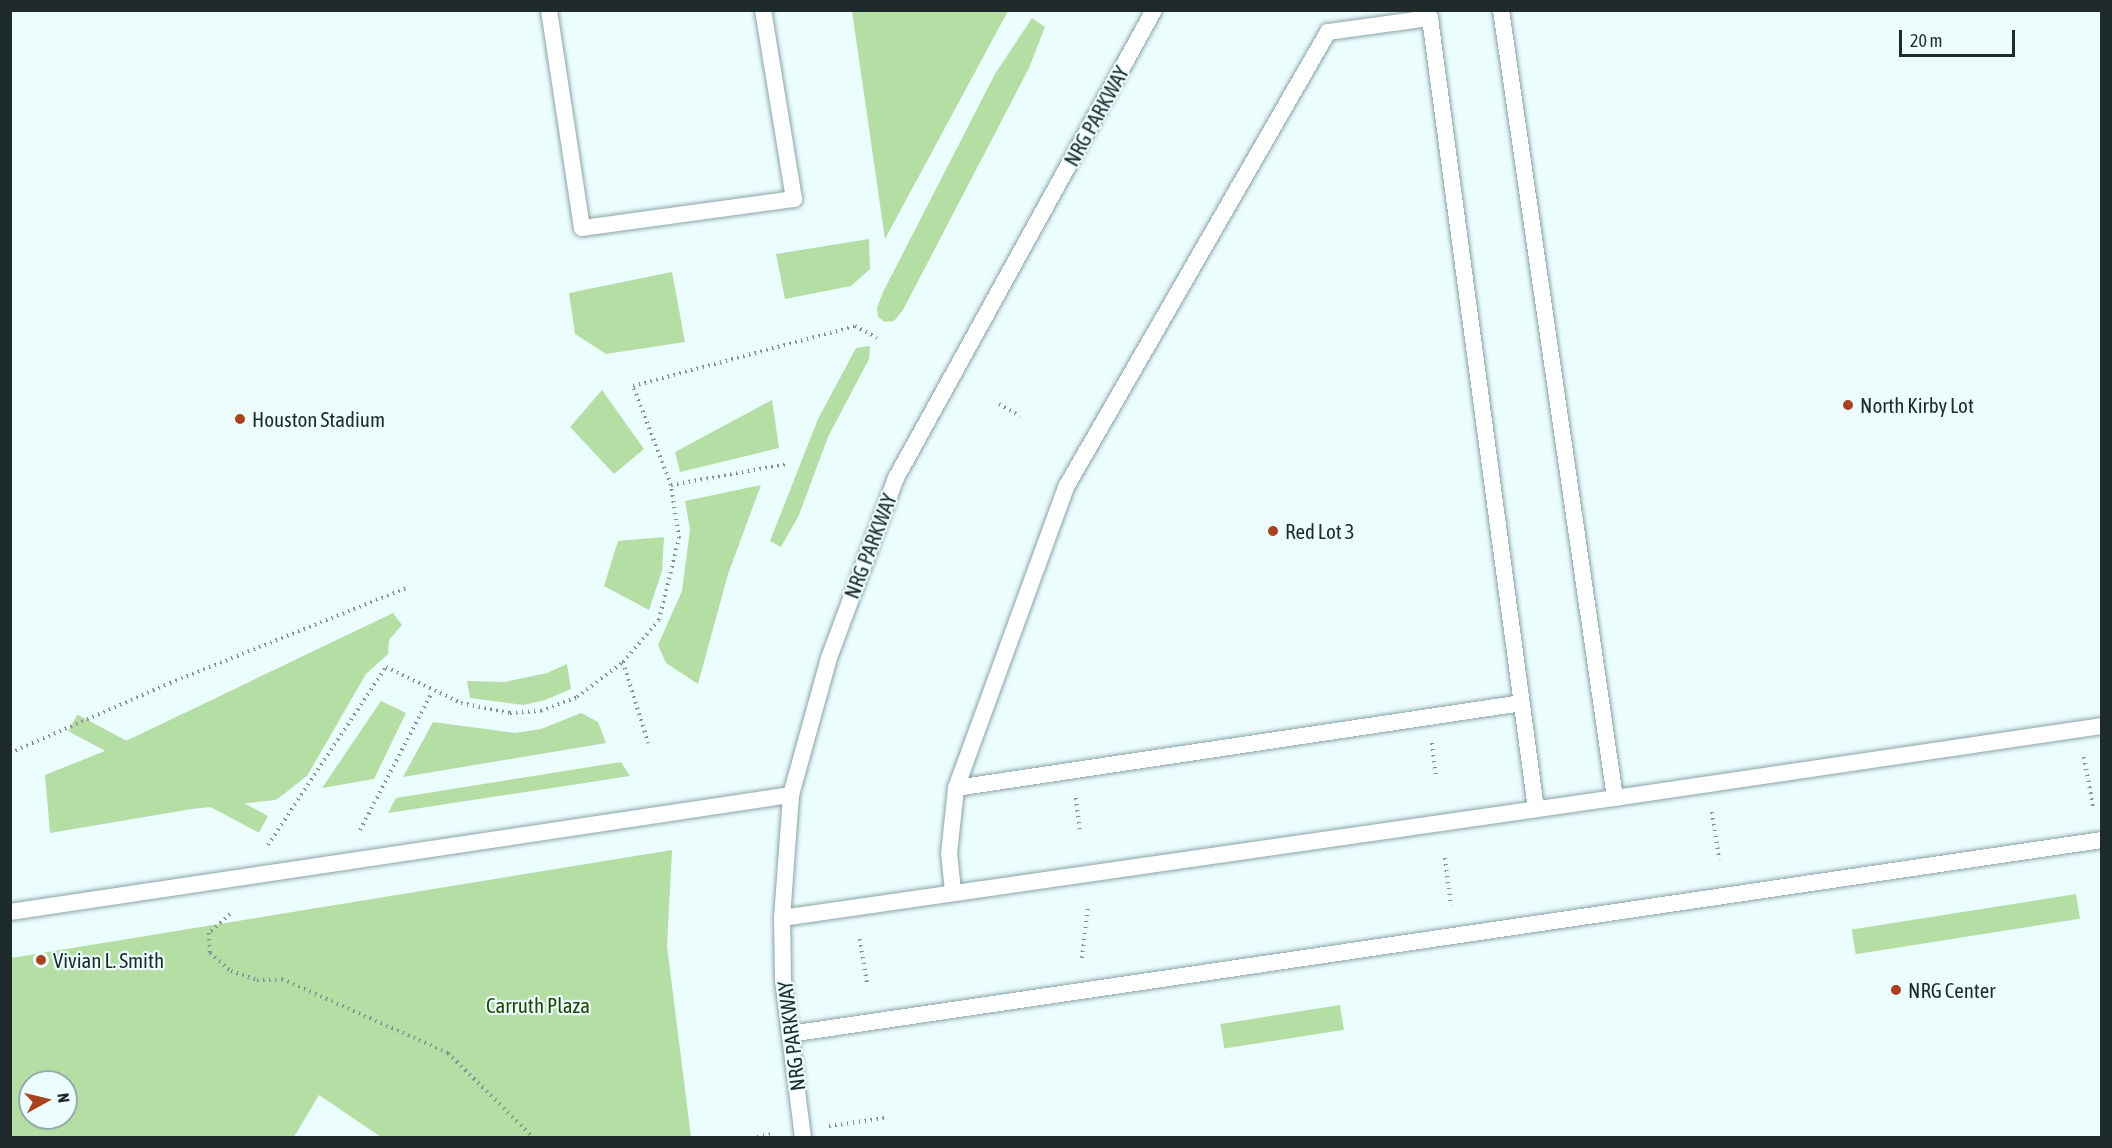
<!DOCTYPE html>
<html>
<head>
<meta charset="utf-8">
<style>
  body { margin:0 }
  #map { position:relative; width:2112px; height:1148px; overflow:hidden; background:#ecfdfe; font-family:"Asap Condensed",sans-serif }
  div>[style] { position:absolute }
  .green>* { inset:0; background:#b4dea4; transform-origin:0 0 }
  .path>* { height:4px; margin-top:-2px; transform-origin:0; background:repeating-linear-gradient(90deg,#849293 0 1.5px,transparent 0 6px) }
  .roads { filter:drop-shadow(0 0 2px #89a3a6) drop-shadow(0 0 2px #89a3a6) }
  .lane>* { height:16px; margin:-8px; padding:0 8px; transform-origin:8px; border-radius:8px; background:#fff }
  .dots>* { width:16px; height:16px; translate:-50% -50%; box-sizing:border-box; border:3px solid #ecfdfe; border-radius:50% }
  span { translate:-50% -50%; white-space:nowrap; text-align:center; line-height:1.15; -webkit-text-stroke:4.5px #ecfdfe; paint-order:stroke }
  .street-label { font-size:21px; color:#1f2a2b }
  .poi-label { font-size:21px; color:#1f2a2b }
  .left { translate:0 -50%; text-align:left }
  .park-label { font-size:21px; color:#1d4801 }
  .frame { position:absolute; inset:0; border:12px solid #1f2a2b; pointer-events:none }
  .north { position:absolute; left:18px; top:1070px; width:60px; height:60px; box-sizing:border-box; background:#ecfdfe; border:2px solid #9aa9aa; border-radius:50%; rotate:82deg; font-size:16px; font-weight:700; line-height:24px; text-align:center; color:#1f2a2b }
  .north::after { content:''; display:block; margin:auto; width:21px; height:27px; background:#aa4220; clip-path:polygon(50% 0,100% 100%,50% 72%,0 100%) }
  .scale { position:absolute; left:1899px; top:30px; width:116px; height:27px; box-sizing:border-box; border:3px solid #1f2a2b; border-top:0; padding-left:8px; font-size:18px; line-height:21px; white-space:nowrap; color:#1f2a2b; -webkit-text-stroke:4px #ecfdfe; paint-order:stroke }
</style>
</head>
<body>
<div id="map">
  <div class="green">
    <div style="clip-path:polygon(852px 11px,1008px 11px,885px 239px)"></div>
    <div style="clip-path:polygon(1032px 18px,1045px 27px,1029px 68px,903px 310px,894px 321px,885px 322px,878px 317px,877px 308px,883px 292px,995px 74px)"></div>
    <div style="clip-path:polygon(869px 239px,870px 269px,851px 286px,785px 299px,776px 254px)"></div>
    <div style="clip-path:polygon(672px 272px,685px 342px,606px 354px,575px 334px,569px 293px)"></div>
    <div style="clip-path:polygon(870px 346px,869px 359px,828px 437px,799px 515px,781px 547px,770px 541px,818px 419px,856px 348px)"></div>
    <div style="clip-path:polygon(602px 390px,644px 449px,614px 474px,570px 427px)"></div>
    <div style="clip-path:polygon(772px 400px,779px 448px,680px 472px,675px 452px)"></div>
    <div style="clip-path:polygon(761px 485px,728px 574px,698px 684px,666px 663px,658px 645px,682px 591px,690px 529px,685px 501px)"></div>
    <div style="clip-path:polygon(664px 537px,662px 571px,649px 610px,604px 586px,618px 541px)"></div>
    <div style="clip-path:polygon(393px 613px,402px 625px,389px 640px,388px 654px,366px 674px,307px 776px,276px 800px,192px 809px,50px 833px,45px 775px,105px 751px)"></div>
    <div style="clip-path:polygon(567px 664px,571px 689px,545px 700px,524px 705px,470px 698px,467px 681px,505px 682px,547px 673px)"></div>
    <div style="clip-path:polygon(381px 701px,406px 713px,374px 779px,322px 788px)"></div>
    <div style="clip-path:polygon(581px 713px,598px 722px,606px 743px,403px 777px,433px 722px,515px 733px,541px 729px)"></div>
    <div style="clip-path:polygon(621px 762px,630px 776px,388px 813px,396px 798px)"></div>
    <div style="left:268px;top:816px;width:19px;height:216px;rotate:118deg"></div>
    <div style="clip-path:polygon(evenodd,672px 850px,667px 946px,691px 1137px,381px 1137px,319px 1095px,294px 1137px,11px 1137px,11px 958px,672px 850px,30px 1082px,66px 1082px,66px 1118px,30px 1118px,30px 1082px)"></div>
    <div style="left:2076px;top:894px;width:25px;height:227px;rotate:81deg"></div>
    <div style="left:1340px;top:1005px;width:25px;height:121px;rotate:81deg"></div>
  </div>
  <div class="path">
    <div style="left:999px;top:404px;width:24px;rotate:30deg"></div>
    <div style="left:671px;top:485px;width:119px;rotate:-10.2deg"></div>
    <div style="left:623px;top:662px;width:85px;rotate:72.8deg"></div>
    <div style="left:1432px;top:743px;width:32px;rotate:83deg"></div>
    <div style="left:10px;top:753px;width:175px;rotate:-23.6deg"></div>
    <div style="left:170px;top:683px;width:254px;rotate:-21.9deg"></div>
    <div style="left:2084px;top:757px;width:51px;rotate:79.8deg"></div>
    <div style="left:1076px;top:798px;width:32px;rotate:83deg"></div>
    <div style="left:1712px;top:812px;width:48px;rotate:81.5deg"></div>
    <div style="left:360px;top:830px;width:156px;rotate:-62.4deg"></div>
    <div style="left:268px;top:845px;width:214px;rotate:-56.5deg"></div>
    <div style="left:386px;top:667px;width:83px;rotate:25.6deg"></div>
    <div style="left:461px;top:703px;width:50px;rotate:11.5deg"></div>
    <div style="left:510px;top:713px;width:31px;rotate:-4deg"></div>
    <div style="left:541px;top:711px;width:39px;rotate:-21deg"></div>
    <div style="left:577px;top:697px;width:58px;rotate:-37.3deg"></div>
    <div style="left:623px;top:662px;width:55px;rotate:-49.4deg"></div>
    <div style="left:659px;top:620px;width:84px;rotate:-76.3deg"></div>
    <div style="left:679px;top:538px;width:54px;rotate:-98.6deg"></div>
    <div style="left:671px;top:485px;width:106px;rotate:-111deg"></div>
    <div style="left:633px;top:386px;width:230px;rotate:-15.1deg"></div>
    <div style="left:855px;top:326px;width:25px;rotate:29deg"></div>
    <div style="left:1445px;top:858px;width:48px;rotate:82.9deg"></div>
    <div style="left:230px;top:914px;width:28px;rotate:138deg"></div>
    <div style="left:209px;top:933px;width:20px;rotate:87deg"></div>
    <div style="left:210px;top:953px;width:28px;rotate:41deg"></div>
    <div style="left:231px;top:971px;width:28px;rotate:19deg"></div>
    <div style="left:257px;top:980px;width:25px;rotate:-2deg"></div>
    <div style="left:282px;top:979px;width:182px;rotate:24deg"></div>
    <div style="left:448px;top:1053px;width:121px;rotate:44.7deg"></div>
    <div style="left:860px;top:939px;width:46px;rotate:81.2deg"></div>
    <div style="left:1082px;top:958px;width:52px;rotate:-83.4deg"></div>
    <div style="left:829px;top:1126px;width:57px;rotate:-8.1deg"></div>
    <div style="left:751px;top:1138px;width:23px;rotate:-10deg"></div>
  </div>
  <div class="roads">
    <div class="lane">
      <div style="left:549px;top:10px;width:220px;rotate:81.4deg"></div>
      <div style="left:582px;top:228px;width:214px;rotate:-7.8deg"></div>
      <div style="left:794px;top:199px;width:192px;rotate:-99.3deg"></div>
      <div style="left:956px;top:788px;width:572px;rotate:-8.54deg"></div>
      <div style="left:1615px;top:798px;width:492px;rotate:-8.4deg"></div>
      <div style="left:953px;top:891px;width:37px;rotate:-96deg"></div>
      <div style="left:949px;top:854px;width:66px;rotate:-83.9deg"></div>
      <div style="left:956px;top:788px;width:320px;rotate:-69.9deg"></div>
      <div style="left:1066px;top:487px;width:525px;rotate:-60.07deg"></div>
      <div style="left:1328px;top:32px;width:103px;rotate:-7.8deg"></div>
      <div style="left:1430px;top:18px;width:798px;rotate:82.37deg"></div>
      <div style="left:10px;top:912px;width:790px;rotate:-8.52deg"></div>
      <div style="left:782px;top:918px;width:842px;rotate:-8.2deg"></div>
      <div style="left:1615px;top:798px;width:796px;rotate:-98.23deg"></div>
      <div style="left:790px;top:1034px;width:1326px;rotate:-8.41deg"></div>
      <div style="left:803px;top:1138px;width:160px;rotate:-97.2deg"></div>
      <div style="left:783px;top:979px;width:61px;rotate:-90.9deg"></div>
      <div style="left:782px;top:918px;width:123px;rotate:-85.8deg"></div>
      <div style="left:791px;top:795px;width:142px;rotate:-74.5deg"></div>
      <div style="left:829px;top:658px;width:192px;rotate:-69.6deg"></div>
      <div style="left:896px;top:478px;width:534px;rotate:-61.13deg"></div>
    </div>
  </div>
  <div class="dots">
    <div style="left:1848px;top:405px;background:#aa4220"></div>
    <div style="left:240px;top:419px;background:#aa4220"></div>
    <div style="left:1273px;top:531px;background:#aa4220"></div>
    <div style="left:41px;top:960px;background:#aa4220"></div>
    <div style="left:1896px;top:990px;background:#aa4220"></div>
  </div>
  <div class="street-label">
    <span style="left:1096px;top:116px;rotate:-61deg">NRG PARKWAY</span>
    <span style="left:870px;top:546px;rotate:-69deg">NRG PARKWAY</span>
    <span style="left:791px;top:1036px;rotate:-97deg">NRG PARKWAY</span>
  </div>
  <div class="poi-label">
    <span class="left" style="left:1860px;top:405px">North Kirby Lot</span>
    <span class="left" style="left:252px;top:419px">Houston Stadium</span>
    <span class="left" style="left:1285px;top:531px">Red Lot 3</span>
    <span class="left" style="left:53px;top:960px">Vivian L. Smith</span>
    <span class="left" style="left:1908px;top:990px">NRG Center</span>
  </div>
  <div class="park-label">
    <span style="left:538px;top:1005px">Carruth Plaza</span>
  </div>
  <div class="frame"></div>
  <div class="north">N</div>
  <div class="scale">20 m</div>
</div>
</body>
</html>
